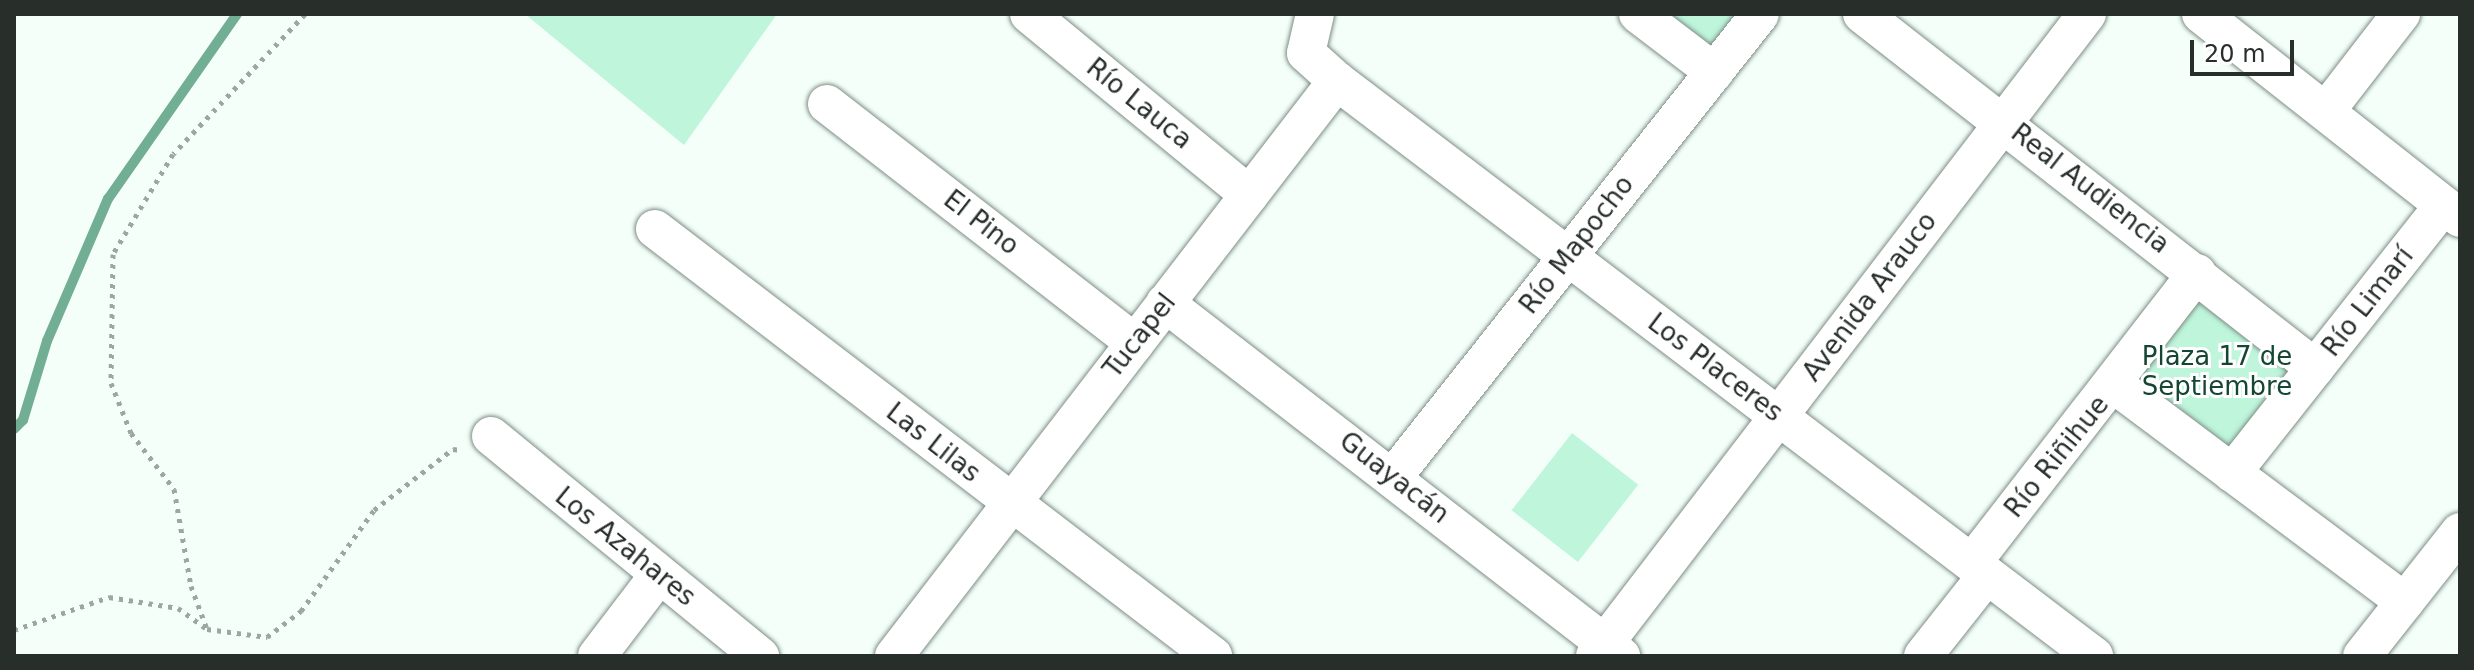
<!DOCTYPE html>
<html>
<head>
<meta charset="utf-8">
<style>
  body { margin:0 }
  #map { position:relative; width:2474px; height:670px; overflow:hidden; background:#f4fff9; font-family:"DejaVu Sans",sans-serif }
  div>[style] { position:absolute }
  .green>* { inset:0; background:#bef5db; transform-origin:0 0 }
  .stream>* { height:10px; margin:-5px; padding:0 5px; transform-origin:5px; border-radius:5px; background:#71ae93 }
  .path>* { height:5px; margin-top:-2.5px; transform-origin:0; background:repeating-linear-gradient(90deg,#9da7a1 0 4px,transparent 0 10px) }
  .roads { filter:drop-shadow(0 0 2px #7e8e86) drop-shadow(0 0 2px #7e8e86) }
  .minor>* { height:38px; margin:-19px; padding:0 19px; transform-origin:19px; border-radius:19px; background:#fff }
  span { translate:-50% -50%; white-space:nowrap; text-align:center; line-height:1.15; -webkit-text-stroke:6px #fff; paint-order:stroke }
  .street-label { font-size:26px; color:#282f2b }
  .park-label { font-size:26px; color:#144633 }
  .frame { position:absolute; inset:0; border:16px solid #282f2b; pointer-events:none }
  .scale { position:absolute; left:2190px; top:40px; width:104px; height:36px; box-sizing:border-box; border:4px solid #282f2b; border-top:0; padding-left:10px; font-size:24px; line-height:28px; white-space:nowrap; color:#282f2b; -webkit-text-stroke:6px #fff; paint-order:stroke }
</style>
</head>
<body>
<div id="map">
  <div class="green">
    <div style="clip-path:polygon(525px 14px,777px 14px,684px 145px)"></div>
    <div style="clip-path:polygon(1669px 14px,1743px 14px,1714px 50px)"></div>
    <div style="left:2200px;top:294px;width:123px;height:103px;rotate:38deg"></div>
    <div style="left:1572px;top:433px;width:84px;height:98px;rotate:38deg"></div>
  </div>
  <div class="stream">
    <div style="left:14px;top:429px;width:13px;rotate:-45deg"></div>
    <div style="left:23px;top:420px;width:83px;rotate:-73.1deg"></div>
    <div style="left:47px;top:341px;width:155px;rotate:-66.8deg"></div>
    <div style="left:108px;top:199px;width:226px;rotate:-55.1deg"></div>
  </div>
  <div class="path">
    <div style="left:305px;top:14px;width:192px;rotate:133.3deg"></div>
    <div style="left:173px;top:154px;width:117px;rotate:121deg"></div>
    <div style="left:113px;top:254px;width:129px;rotate:90.9deg"></div>
    <div style="left:111px;top:383px;width:54px;rotate:68.2deg"></div>
    <div style="left:131px;top:433px;width:71px;rotate:52.5deg"></div>
    <div style="left:174px;top:489px;width:98px;rotate:80.1deg"></div>
    <div style="left:191px;top:586px;width:46px;rotate:69.6deg"></div>
    <div style="left:207px;top:629px;width:61px;rotate:7.6deg"></div>
    <div style="left:267px;top:637px;width:43px;rotate:-37.4deg"></div>
    <div style="left:301px;top:611px;width:125px;rotate:-54.1deg"></div>
    <div style="left:374px;top:510px;width:100px;rotate:-37.7deg"></div>
    <div style="left:453px;top:449px;width:8px;rotate:7deg"></div>
    <div style="left:14px;top:630px;width:101px;rotate:-19.2deg"></div>
    <div style="left:109px;top:597px;width:70px;rotate:9.1deg"></div>
    <div style="left:178px;top:608px;width:34px;rotate:36deg"></div>
  </div>
  <div class="roads">
    <div class="minor">
      <div style="left:1029px;top:14px;width:285px;rotate:39.4deg"></div>
      <div style="left:1315px;top:14px;width:40px;rotate:103deg"></div>
      <div style="left:1306px;top:53px;width:42px;rotate:42.1deg"></div>
      <div style="left:1337px;top:81px;width:951px;rotate:37.22deg"></div>
      <div style="left:1638px;top:14px;width:96px;rotate:37.3deg"></div>
      <div style="left:1862px;top:14px;width:575px;rotate:38.01deg"></div>
      <div style="left:2201px;top:14px;width:330px;rotate:38.2deg"></div>
      <div style="left:827px;top:104px;width:390px;rotate:37.8deg"></div>
      <div style="left:2326px;top:111px;width:123px;rotate:-52.3deg"></div>
      <div style="left:655px;top:229px;width:703px;rotate:37.42deg"></div>
      <div style="left:1165px;top:303px;width:577px;rotate:37.74deg"></div>
      <div style="left:2115px;top:385px;width:362px;rotate:36.8deg"></div>
      <div style="left:491px;top:436px;width:348px;rotate:39.3deg"></div>
      <div style="left:2232px;top:473px;width:340px;rotate:-51.7deg"></div>
      <div style="left:1394px;top:476px;width:589px;rotate:-51.61deg"></div>
      <div style="left:1972px;top:563px;width:367px;rotate:-52.2deg"></div>
      <div style="left:597px;top:656px;width:101px;rotate:-52.7deg"></div>
      <div style="left:894px;top:656px;width:726px;rotate:-52.39deg"></div>
      <div style="left:1595px;top:656px;width:809px;rotate:-52.54deg"></div>
      <div style="left:1923px;top:656px;width:103px;rotate:-51.7deg"></div>
      <div style="left:2362px;top:656px;width:158px;rotate:-51.7deg"></div>
    </div>
  </div>
  <div class="street-label">
    <span style="left:1139px;top:104px;rotate:39deg">Río Lauca</span>
    <span style="left:2090px;top:189px;rotate:38deg">Real Audiencia</span>
    <span style="left:981px;top:223px;rotate:38deg">El Pino</span>
    <span style="left:1577px;top:245px;rotate:-52deg">Río Mapocho</span>
    <span style="left:1870px;top:297px;rotate:-53deg">Avenida Arauco</span>
    <span style="left:2368px;top:302px;rotate:-52deg">Río Limarí</span>
    <span style="left:1140px;top:336px;rotate:-52deg">Tucapel</span>
    <span style="left:1715px;top:368px;rotate:37deg">Los Placeres</span>
    <span style="left:933px;top:443px;rotate:38deg">Las Lilas</span>
    <span style="left:2057px;top:457px;rotate:-51deg">Río Riñihue</span>
    <span style="left:1394px;top:478px;rotate:38deg">Guayacán</span>
    <span style="left:625px;top:547px;rotate:39deg">Los Azahares</span>
  </div>
  <div class="park-label">
    <span style="left:2217px;top:372px">Plaza 17 de<br>Septiembre</span>
  </div>
  <div class="frame"></div>
  <div class="scale">20 m</div>
</div>
</body>
</html>
